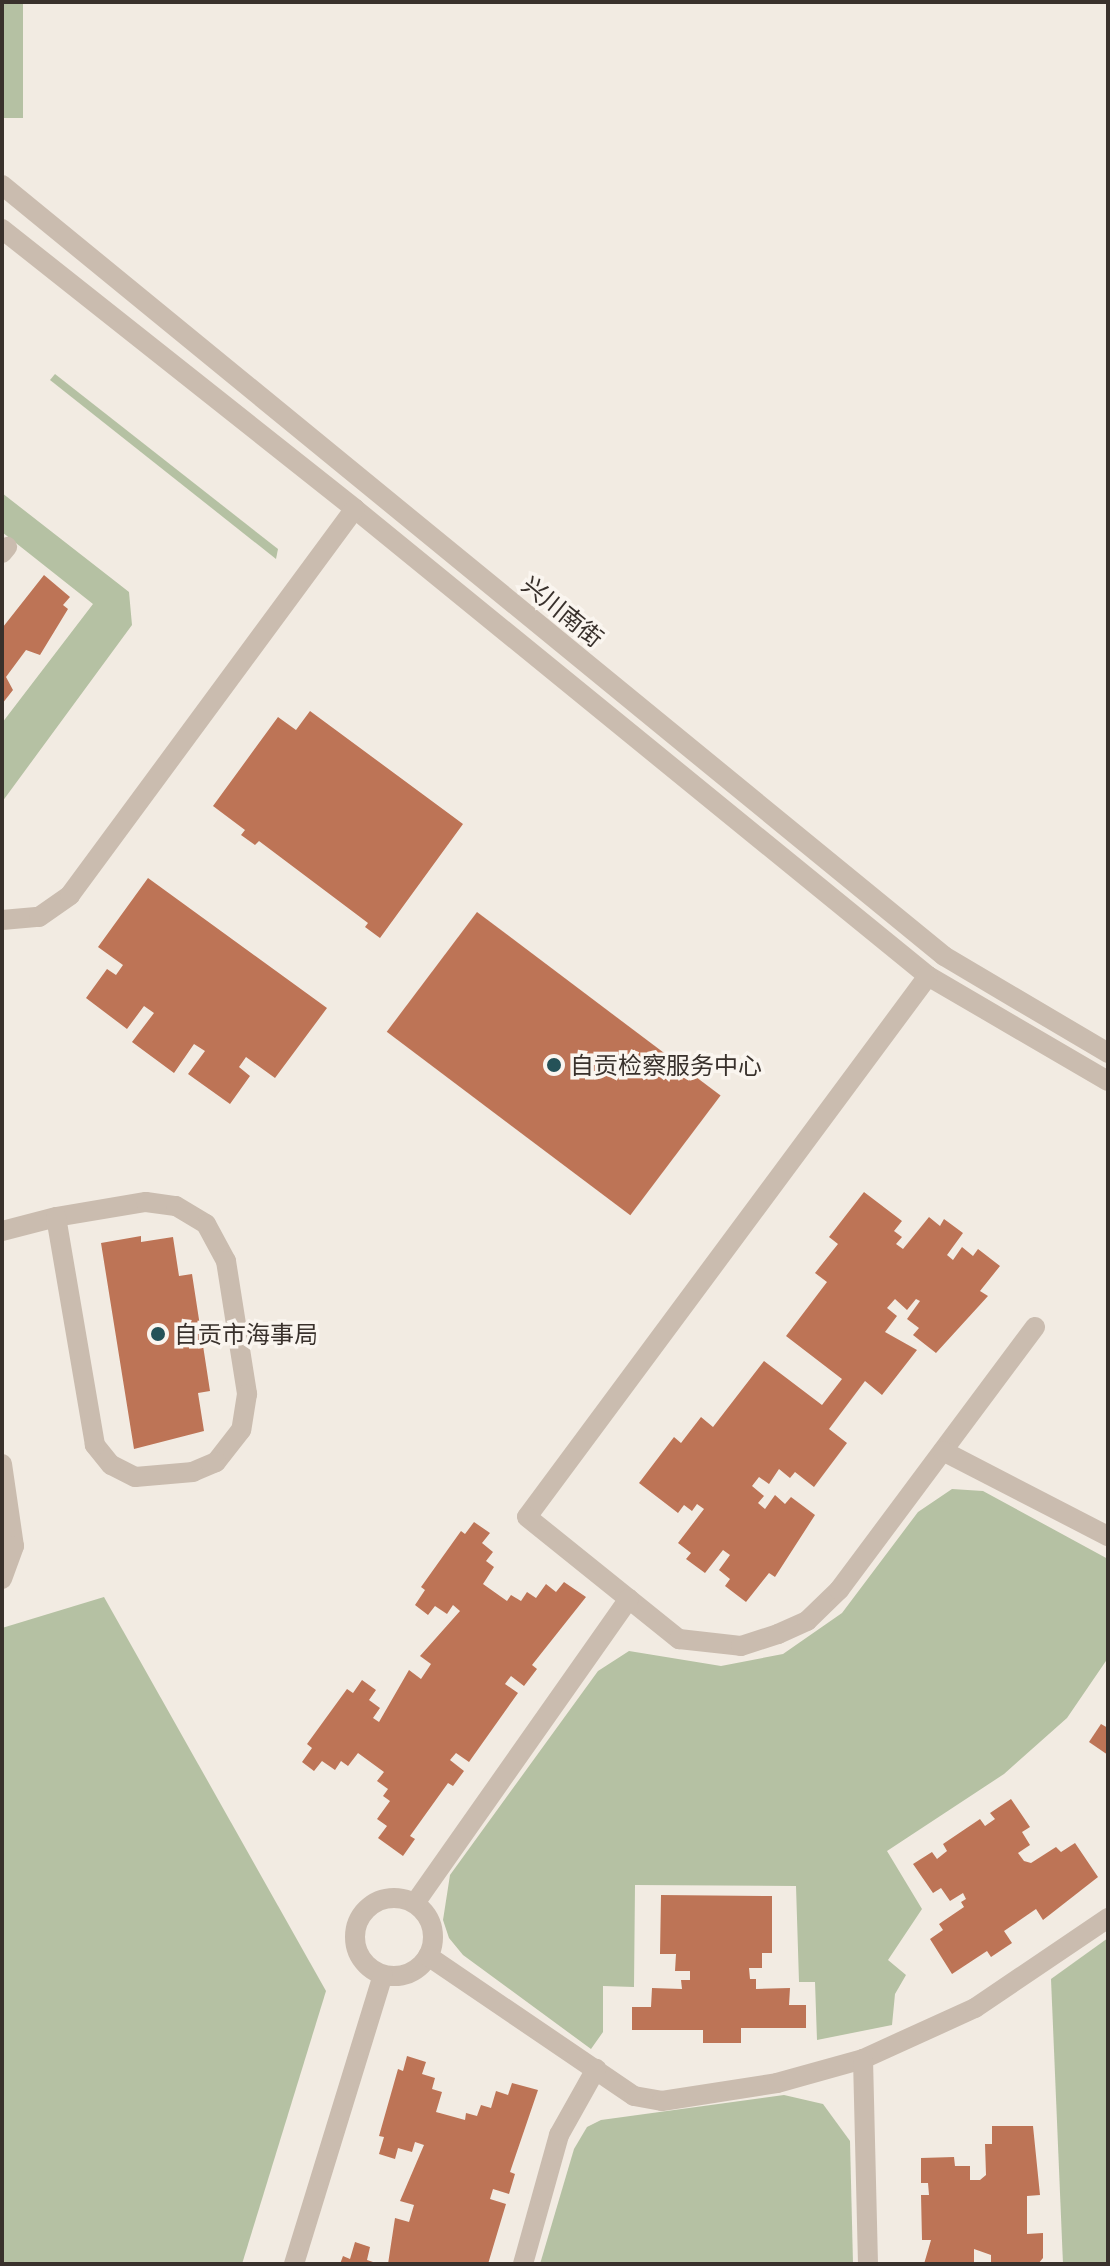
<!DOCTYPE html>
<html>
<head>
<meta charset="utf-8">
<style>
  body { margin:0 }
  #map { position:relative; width:1110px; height:2266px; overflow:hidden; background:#f2ebe2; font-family:Lato,"Noto Sans SC",sans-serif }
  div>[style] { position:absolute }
  .green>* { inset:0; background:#b5c1a3; transform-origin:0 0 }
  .building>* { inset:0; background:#bd7456; transform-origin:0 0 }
  .minor>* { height:20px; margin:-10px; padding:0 10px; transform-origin:10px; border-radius:10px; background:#cabcaf }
  .minor>.ring { margin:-10px; padding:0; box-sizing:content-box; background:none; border:20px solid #cabcaf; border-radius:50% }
  .dots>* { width:22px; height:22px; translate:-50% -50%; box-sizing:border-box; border:4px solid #faf5ef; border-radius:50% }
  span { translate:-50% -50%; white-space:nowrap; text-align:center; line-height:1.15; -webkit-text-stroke:7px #faf5ef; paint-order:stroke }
  .street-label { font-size:24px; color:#39312c }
  .poi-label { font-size:24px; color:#39312c }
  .left { translate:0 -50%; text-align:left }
  .frame { position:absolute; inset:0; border:4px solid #39312c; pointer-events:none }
</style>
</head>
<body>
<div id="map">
  <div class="green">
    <div style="left:2px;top:2px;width:21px;height:116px"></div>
    <div style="clip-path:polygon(55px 374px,278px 549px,276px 559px,50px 380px)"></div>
    <div style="clip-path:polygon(2px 493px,129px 592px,132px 625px,2px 802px,2px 723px,93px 604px,2px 532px)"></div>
    <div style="clip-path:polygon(952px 1489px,983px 1491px,1108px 1559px,1108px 1658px,1067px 1718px,1004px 1774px,887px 1851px,922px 1909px,888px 1960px,906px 1975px,895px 1994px,892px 2025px,817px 2040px,815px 1982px,799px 1982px,796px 1886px,635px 1885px,634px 1987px,603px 1986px,603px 2032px,591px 2049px,463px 1955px,449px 1938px,443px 1920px,450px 1875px,598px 1671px,629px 1651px,721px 1666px,783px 1654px,842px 1613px,918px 1512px)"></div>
    <div style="clip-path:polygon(104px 1597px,326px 1991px,242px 2264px,2px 2264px,2px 1628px)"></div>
    <div style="clip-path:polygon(1108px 1938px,1108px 2264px,1063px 2264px,1051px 1979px)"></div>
    <div style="clip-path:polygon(784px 2095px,823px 2104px,850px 2141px,853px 2264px,540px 2264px,574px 2149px,587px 2127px,601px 2120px)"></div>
  </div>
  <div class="building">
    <div style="clip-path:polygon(44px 575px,70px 597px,63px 605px,68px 609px,40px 655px,26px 650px,6px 677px,13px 690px,2px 704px,3px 627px)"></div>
    <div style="clip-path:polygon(310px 711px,463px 824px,380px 938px,365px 927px,368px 923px,259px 841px,255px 845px,241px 835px,245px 830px,213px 806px,278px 717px,296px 730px)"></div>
    <div style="clip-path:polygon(148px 878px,327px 1008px,275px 1078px,246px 1057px,239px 1067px,250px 1076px,230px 1104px,188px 1074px,205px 1051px,194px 1044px,174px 1073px,132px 1042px,154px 1013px,144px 1006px,127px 1029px,86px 998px,107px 969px,116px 975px,123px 965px,98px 947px)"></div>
    <div style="left:477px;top:912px;width:305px;height:150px;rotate:37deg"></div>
    <div style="clip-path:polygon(864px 1192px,902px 1221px,894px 1231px,902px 1237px,896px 1244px,903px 1249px,929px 1217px,940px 1226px,944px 1219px,963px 1233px,947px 1255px,953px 1260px,962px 1247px,973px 1256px,978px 1249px,1000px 1266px,980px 1291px,988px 1296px,936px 1353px,913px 1335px,919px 1328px,907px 1319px,920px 1301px,916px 1299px,907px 1310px,895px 1299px,887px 1308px,897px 1316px,885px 1332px,917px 1350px,882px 1395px,865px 1381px,829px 1429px,847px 1443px,814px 1487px,795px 1472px,790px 1478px,779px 1469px,769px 1484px,759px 1477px,752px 1486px,764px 1496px,758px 1503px,765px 1509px,775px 1495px,785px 1504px,791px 1497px,815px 1515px,775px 1577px,769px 1573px,746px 1602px,725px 1586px,730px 1579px,719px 1570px,730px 1555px,723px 1550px,705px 1573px,686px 1559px,691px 1553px,678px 1543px,704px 1509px,697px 1504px,692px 1511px,684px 1505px,678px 1513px,639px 1483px,674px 1437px,681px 1443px,701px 1417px,713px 1427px,764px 1361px,822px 1405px,842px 1379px,786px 1336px,827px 1282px,815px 1273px,838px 1244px,829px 1237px)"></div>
    <div style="clip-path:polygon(141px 1236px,141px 1242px,173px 1237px,179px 1276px,192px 1274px,210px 1391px,198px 1393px,204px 1431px,134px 1449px,101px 1243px)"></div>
    <div style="clip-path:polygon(474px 1522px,490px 1533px,482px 1543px,493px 1552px,486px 1561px,494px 1567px,483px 1584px,507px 1601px,511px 1595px,521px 1601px,527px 1592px,536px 1598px,546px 1584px,556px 1592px,564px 1582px,586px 1597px,532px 1665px,537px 1669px,524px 1686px,511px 1676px,505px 1684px,518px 1693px,469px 1762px,456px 1753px,450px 1760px,464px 1771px,453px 1786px,448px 1783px,410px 1836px,415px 1839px,403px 1856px,378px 1838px,387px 1826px,377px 1819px,390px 1801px,383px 1796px,388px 1789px,377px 1781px,384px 1772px,358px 1753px,348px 1766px,341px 1761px,335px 1770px,322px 1761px,314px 1771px,302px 1762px,312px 1748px,307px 1744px,347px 1689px,353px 1693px,362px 1680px,376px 1690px,369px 1700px,380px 1708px,373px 1718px,379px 1722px,409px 1670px,421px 1679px,431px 1664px,420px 1656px,460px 1611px,453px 1605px,447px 1614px,435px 1606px,428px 1615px,415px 1605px,425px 1590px,421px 1587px,461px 1531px,465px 1534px)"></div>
    <div style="clip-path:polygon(1101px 1724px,1108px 1728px,1108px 1755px,1089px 1742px)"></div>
    <div style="clip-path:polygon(1011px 1799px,1030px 1827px,1022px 1832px,1030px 1845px,1018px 1853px,1024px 1861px,1031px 1863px,1056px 1847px,1061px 1852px,1075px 1843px,1098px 1877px,1043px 1920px,1036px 1909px,1004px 1931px,1012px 1943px,991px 1957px,987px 1951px,952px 1974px,930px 1939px,943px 1930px,939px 1924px,964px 1907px,961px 1902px,966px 1899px,963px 1893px,950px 1901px,941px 1888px,933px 1893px,913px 1864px,932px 1852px,937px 1859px,947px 1851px,943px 1844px,980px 1819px,985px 1826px,995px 1819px,990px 1813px)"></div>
    <div style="clip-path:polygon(661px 1895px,772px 1896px,772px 1953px,762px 1953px,762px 1968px,749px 1968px,750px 1979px,756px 1979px,756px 1989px,790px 1988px,789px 2005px,806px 2005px,806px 2028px,741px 2028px,741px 2043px,703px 2043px,703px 2030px,632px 2030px,632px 2007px,651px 2007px,652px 1988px,682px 1989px,681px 1980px,690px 1980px,690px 1971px,675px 1971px,676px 1954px,660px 1954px)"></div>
    <div style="clip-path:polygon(407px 2056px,426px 2062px,422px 2074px,435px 2078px,432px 2089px,442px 2092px,436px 2112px,465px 2120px,466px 2113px,477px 2116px,481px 2105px,491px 2108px,496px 2091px,508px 2095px,512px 2083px,538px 2090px,510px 2172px,515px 2174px,509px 2194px,493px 2189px,490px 2199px,506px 2204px,488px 2264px,388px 2264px,395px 2218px,409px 2222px,414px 2205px,400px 2201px,424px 2145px,415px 2142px,412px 2152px,398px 2148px,395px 2159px,379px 2154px,384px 2137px,379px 2136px,398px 2069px,403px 2071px)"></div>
    <div style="clip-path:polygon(992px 2126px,1033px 2126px,1040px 2195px,1027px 2196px,1027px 2234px,1043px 2233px,1043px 2258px,1038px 2264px,991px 2264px,991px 2255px,974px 2249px,974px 2264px,924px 2264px,931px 2240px,922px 2240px,921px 2195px,929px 2195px,928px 2183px,921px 2183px,921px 2158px,954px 2157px,955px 2166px,970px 2166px,970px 2180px,980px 2180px,986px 2175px,985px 2144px,992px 2144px)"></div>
    <div style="clip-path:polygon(355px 2242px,370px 2247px,367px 2260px,379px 2264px,340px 2264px,343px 2256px,350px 2259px)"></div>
  </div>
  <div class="minor">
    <div style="left:2px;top:185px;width:1217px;rotate:39.3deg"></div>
    <div style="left:944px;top:956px;width:191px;rotate:30.6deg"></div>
    <div style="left:2px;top:229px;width:451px;rotate:38.4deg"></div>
    <div style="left:355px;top:509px;width:739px;rotate:39.18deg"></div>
    <div style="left:928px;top:976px;width:208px;rotate:30.3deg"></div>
    <div style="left:2px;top:553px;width:8px;rotate:-50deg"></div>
    <div style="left:2px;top:920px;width:37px;rotate:-5deg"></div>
    <div style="left:39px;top:917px;width:38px;rotate:-35deg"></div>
    <div style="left:70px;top:895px;width:480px;rotate:-53.6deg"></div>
    <div style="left:928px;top:976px;width:673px;rotate:126.55deg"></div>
    <div style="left:527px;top:1517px;width:195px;rotate:38.8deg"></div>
    <div style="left:679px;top:1639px;width:62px;rotate:6.4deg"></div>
    <div style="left:741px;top:1646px;width:39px;rotate:-18deg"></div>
    <div style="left:778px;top:1634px;width:32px;rotate:-24deg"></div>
    <div style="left:807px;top:1621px;width:45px;rotate:-44.1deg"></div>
    <div style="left:839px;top:1590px;width:328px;rotate:-53.3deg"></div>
    <div style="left:2px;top:1231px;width:56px;rotate:-14.5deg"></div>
    <div style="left:56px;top:1217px;width:91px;rotate:-9.5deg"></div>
    <div style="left:146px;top:1202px;width:30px;rotate:8deg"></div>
    <div style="left:176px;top:1206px;width:35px;rotate:31deg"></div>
    <div style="left:206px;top:1224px;width:42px;rotate:61.6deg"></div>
    <div style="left:226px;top:1261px;width:135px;rotate:81deg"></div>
    <div style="left:247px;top:1394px;width:36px;rotate:99deg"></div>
    <div style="left:241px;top:1430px;width:41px;rotate:128deg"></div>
    <div style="left:216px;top:1462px;width:25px;rotate:157deg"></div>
    <div style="left:193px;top:1472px;width:58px;rotate:175.1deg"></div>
    <div style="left:135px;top:1477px;width:27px;rotate:-153deg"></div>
    <div style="left:111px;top:1465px;width:26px;rotate:-129deg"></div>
    <div style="left:95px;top:1445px;width:231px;rotate:-99.7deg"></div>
    <div style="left:943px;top:1451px;width:186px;rotate:27.3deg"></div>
    <div style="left:2px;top:1464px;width:83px;rotate:81.7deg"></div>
    <div style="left:14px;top:1546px;width:35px;rotate:110deg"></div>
    <div class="ring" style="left:355px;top:1898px;width:58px;height:58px"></div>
    <div style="left:415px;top:1903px;width:372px;rotate:-54.9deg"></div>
    <div style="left:428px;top:1956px;width:249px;rotate:34.2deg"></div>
    <div style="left:634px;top:2096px;width:28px;rotate:10deg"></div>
    <div style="left:662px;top:2101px;width:116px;rotate:-8.9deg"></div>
    <div style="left:777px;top:2083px;width:89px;rotate:-15.6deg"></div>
    <div style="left:863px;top:2059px;width:123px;rotate:-24.5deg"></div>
    <div style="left:975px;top:2008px;width:161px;rotate:-34.1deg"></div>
    <div style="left:863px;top:2059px;width:205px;rotate:88.6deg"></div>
    <div style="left:294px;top:2264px;width:302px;rotate:-72.9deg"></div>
    <div style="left:523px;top:2264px;width:134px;rotate:-74.4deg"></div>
    <div style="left:559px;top:2135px;width:76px;rotate:-60.7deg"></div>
  </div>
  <div class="dots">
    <div style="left:554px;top:1065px;background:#255258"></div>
    <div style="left:158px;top:1334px;background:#255258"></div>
  </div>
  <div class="street-label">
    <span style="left:563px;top:611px;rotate:39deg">兴川南街</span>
  </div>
  <div class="poi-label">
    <span class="left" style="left:570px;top:1065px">自贡检察服务中心</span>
    <span class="left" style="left:174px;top:1334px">自贡市海事局</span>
  </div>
  <div class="frame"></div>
</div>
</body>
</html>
